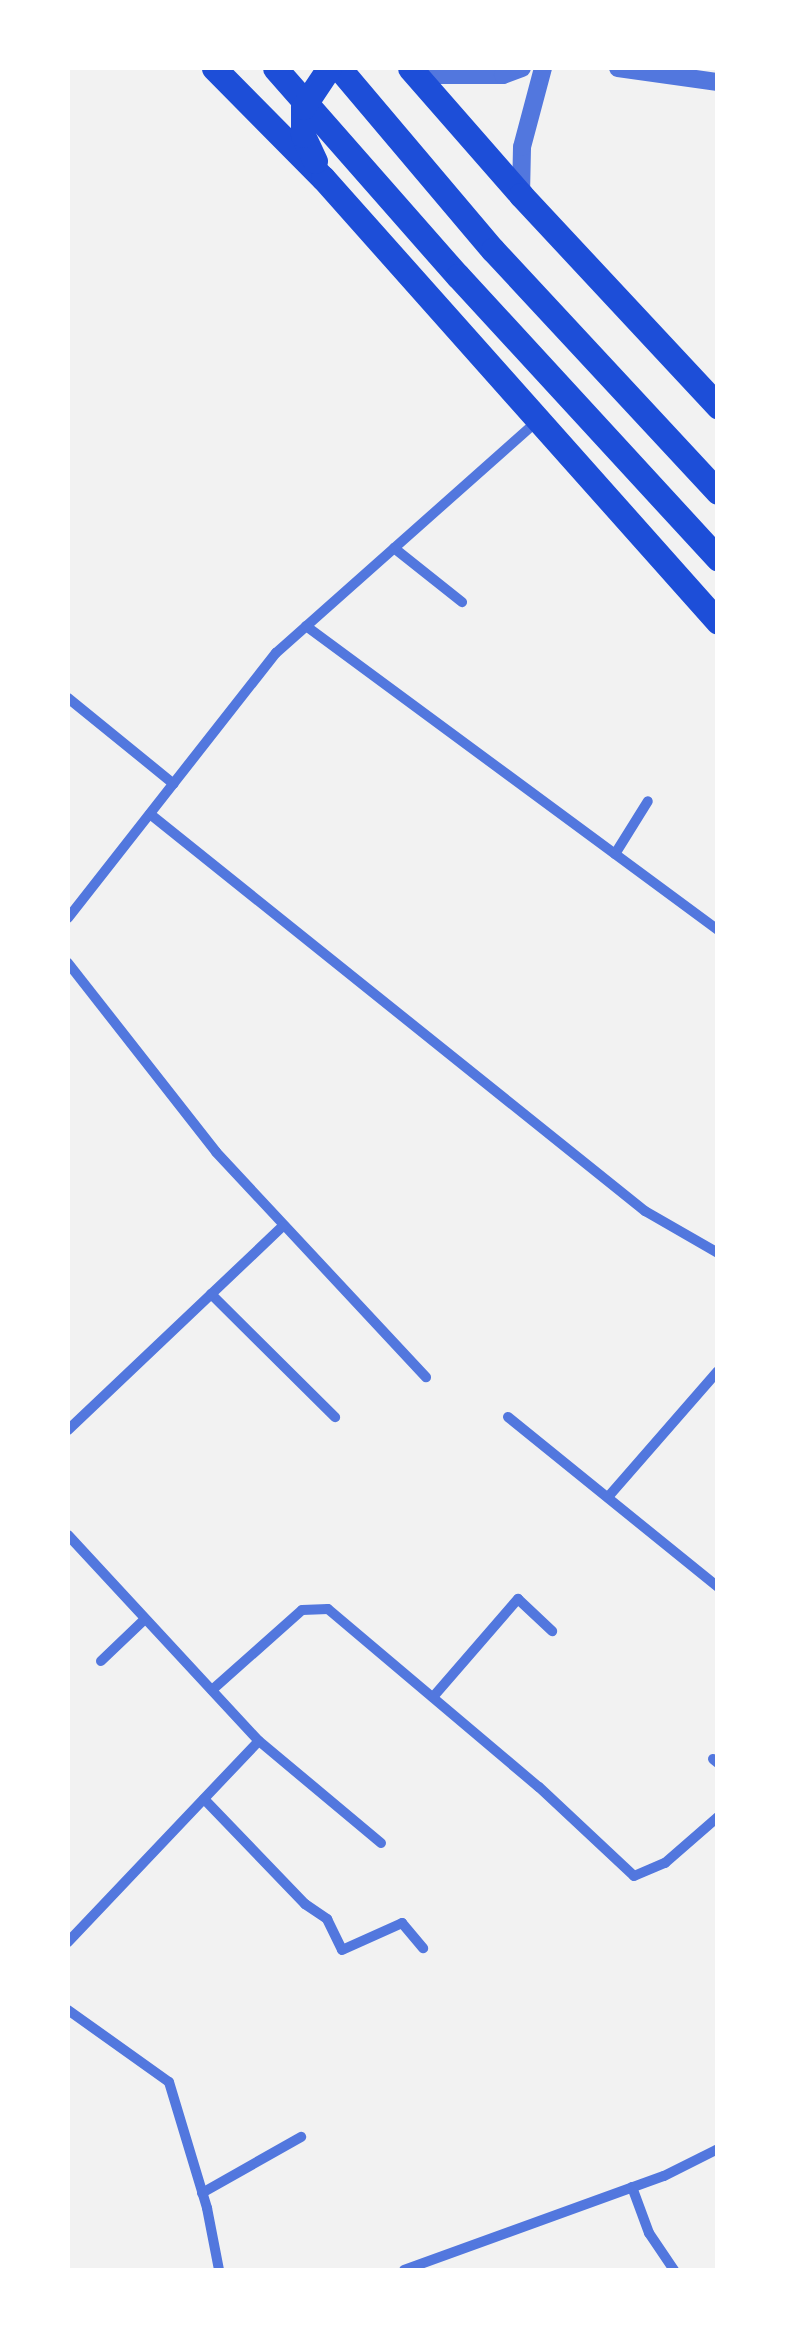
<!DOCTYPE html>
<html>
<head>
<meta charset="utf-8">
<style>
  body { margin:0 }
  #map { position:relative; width:785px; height:2338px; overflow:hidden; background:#f2f2f2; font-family:Karla,sans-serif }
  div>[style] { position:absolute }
  .minor>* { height:10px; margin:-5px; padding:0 5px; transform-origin:5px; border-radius:5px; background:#5277de }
  .tertiary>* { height:18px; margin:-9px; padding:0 9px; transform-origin:9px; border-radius:9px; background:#5277de }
  .primary>* { height:25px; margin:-12.5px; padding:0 12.5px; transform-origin:12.5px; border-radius:12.5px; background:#1d4ed8 }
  span { translate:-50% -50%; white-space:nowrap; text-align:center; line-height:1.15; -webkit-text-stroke:8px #fff; paint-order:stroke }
  .frame { position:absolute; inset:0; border:70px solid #fff; pointer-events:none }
</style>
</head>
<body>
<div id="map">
  <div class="minor">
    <div style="left:394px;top:548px;width:87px;rotate:38.5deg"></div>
    <div style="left:306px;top:626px;width:512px;rotate:36.42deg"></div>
    <div style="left:68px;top:698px;width:136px;rotate:39.1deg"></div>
    <div style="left:150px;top:814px;width:635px;rotate:38.73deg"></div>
    <div style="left:645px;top:1211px;width:84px;rotate:29.9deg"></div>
    <div style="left:615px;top:854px;width:62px;rotate:-58.1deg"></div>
    <div style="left:68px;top:918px;width:337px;rotate:-51.9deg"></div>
    <div style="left:276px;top:653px;width:349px;rotate:-41.6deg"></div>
    <div style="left:68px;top:963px;width:240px;rotate:51.9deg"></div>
    <div style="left:216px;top:1152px;width:308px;rotate:47deg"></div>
    <div style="left:211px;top:1294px;width:175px;rotate:44.8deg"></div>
    <div style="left:508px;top:1417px;width:270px;rotate:39deg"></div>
    <div style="left:68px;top:1430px;width:296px;rotate:-43.5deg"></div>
    <div style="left:608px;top:1497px;width:167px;rotate:-48.9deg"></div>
    <div style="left:68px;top:1535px;width:281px;rotate:47.2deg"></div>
    <div style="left:259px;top:1741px;width:159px;rotate:39.9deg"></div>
    <div style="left:101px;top:1661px;width:61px;rotate:-43.7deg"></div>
    <div style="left:212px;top:1690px;width:120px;rotate:-41.6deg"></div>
    <div style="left:302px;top:1610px;width:26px;rotate:-2deg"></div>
    <div style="left:328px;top:1609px;width:276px;rotate:40.2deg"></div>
    <div style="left:539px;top:1787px;width:130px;rotate:43.1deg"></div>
    <div style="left:634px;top:1876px;width:34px;rotate:-23deg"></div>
    <div style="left:665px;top:1863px;width:70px;rotate:-41deg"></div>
    <div style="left:433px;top:1697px;width:130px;rotate:-49.1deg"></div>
    <div style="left:518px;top:1599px;width:47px;rotate:43.3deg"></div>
    <div style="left:713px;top:1759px;width:6px;rotate:39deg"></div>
    <div style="left:204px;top:1799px;width:146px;rotate:46.1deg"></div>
    <div style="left:305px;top:1904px;width:27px;rotate:34deg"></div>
    <div style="left:327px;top:1919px;width:34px;rotate:64deg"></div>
    <div style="left:342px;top:1950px;width:66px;rotate:-24.2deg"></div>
    <div style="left:402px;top:1923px;width:33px;rotate:50deg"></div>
    <div style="left:68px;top:1942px;width:277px;rotate:-46.5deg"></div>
    <div style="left:68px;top:2010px;width:124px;rotate:35.5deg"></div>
    <div style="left:169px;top:2082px;width:132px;rotate:73.2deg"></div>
    <div style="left:207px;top:2208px;width:63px;rotate:79deg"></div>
    <div style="left:632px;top:2187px;width:49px;rotate:69.7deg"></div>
    <div style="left:649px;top:2233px;width:45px;rotate:56deg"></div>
    <div style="left:202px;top:2193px;width:114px;rotate:-29.5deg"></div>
    <div style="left:404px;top:2270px;width:276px;rotate:-19.9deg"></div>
    <div style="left:664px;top:2176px;width:60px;rotate:-26.6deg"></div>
  </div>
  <div class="tertiary">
    <div style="left:415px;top:68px;width:27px;rotate:15deg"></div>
    <div style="left:441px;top:75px;width:62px"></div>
    <div style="left:503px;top:75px;width:20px;rotate:-20deg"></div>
    <div style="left:618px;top:68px;width:101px;rotate:8deg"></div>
    <div style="left:521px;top:195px;width:48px;rotate:-88.8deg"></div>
    <div style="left:522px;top:147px;width:82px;rotate:-75.1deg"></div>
  </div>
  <div class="primary">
    <div style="left:214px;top:68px;width:155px;rotate:45.3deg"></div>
    <div style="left:323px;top:178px;width:594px;rotate:48.34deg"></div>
    <div style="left:275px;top:68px;width:277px;rotate:48.7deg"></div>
    <div style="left:458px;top:276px;width:384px;rotate:47.4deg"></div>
    <div style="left:339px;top:68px;width:238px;rotate:49.8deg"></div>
    <div style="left:493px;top:250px;width:330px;rotate:47.1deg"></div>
    <div style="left:410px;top:68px;width:169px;rotate:48.8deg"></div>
    <div style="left:521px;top:195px;width:289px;rotate:47deg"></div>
    <div style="left:315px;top:161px;width:29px;rotate:-115deg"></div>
    <div style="left:303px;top:135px;width:28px;rotate:-90deg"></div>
    <div style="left:303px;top:107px;width:47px;rotate:-56.3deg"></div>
  </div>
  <div class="frame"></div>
</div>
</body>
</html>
